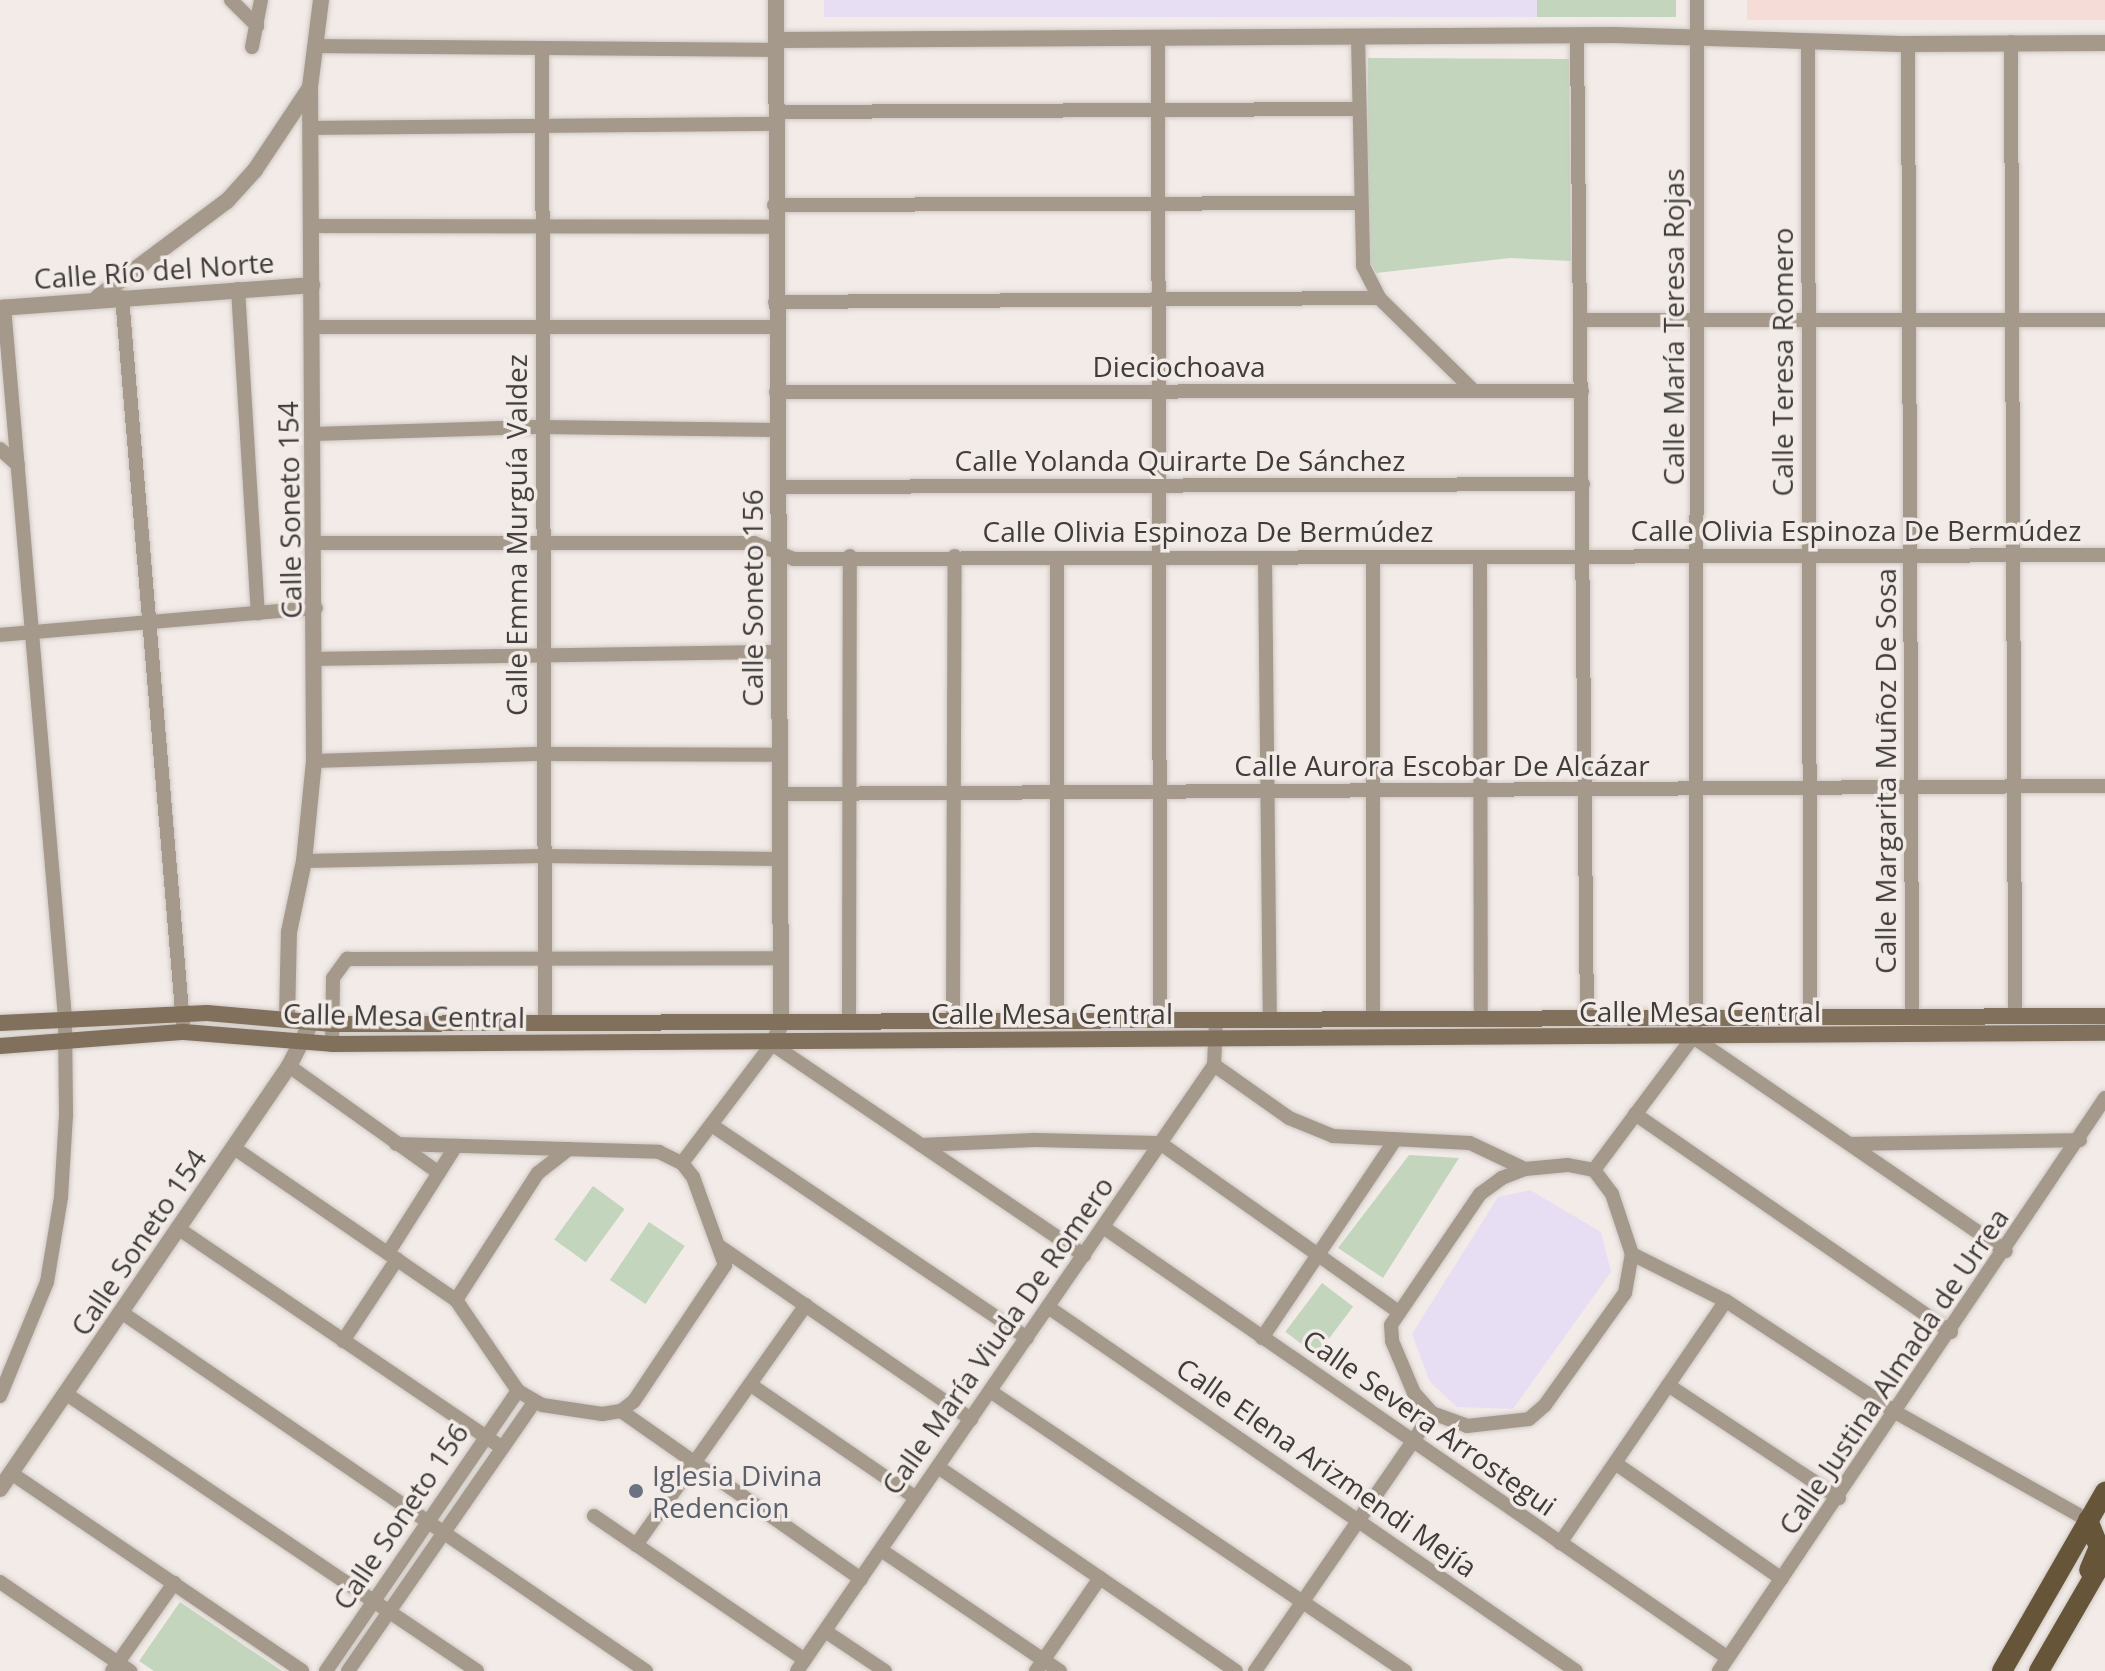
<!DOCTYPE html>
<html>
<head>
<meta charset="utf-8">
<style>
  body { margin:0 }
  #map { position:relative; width:2105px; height:1671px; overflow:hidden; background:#f2ebe7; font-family:"Open Sans",sans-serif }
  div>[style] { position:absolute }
  .industrial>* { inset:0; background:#f6dcd7; transform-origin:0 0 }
  .education>* { inset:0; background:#e8def3; transform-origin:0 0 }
  .green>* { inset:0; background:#c3d6bd; transform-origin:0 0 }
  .roads { filter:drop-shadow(0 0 2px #cec8c4) drop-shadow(0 0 2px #cec8c4) }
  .minor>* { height:14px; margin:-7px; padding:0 7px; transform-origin:7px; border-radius:7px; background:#a4998a }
  .tertiary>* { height:16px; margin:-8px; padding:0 8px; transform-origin:8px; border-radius:8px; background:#a4998a }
  .secondary>* { height:16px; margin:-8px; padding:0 8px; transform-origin:8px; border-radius:8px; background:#81715c }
  .primary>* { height:20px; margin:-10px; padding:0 10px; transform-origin:10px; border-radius:10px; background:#67553a }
  .dots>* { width:22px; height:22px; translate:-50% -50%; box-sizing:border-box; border:4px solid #f2ebe7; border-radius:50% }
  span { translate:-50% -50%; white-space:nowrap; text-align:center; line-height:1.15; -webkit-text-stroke:7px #f2ebe7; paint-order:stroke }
  .street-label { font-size:28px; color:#3f3c3a }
  .worship-label { font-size:28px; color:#5b616d }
  .left { translate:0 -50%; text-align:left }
</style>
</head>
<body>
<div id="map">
  <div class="industrial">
    <div style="left:1747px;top:0;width:358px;height:20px"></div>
  </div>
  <div class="education">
    <div style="left:824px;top:0;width:713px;height:17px"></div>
    <div style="clip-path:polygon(1530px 1190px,1601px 1232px,1611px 1272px,1513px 1409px,1457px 1407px,1430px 1382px,1412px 1334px,1498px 1197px)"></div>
  </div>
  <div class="green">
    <div style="left:1537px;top:0;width:139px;height:17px"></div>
    <div style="clip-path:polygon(1368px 58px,1569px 59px,1571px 261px,1510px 258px,1376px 273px,1366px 256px)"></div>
    <div style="clip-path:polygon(1409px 1155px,1459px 1158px,1383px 1278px,1338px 1248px)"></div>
    <div style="left:593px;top:1186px;width:39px;height:66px;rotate:36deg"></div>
    <div style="left:649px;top:1222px;width:43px;height:70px;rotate:34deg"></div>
    <div style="left:1322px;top:1283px;width:39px;height:61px;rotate:37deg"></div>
    <div style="clip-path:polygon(180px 1602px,282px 1671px,283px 1671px,154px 1671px,139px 1661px)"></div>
  </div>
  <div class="roads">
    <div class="minor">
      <div style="left:231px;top:0;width:37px;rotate:45deg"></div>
      <div style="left:1577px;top:35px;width:984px;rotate:89.42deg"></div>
      <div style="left:1358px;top:37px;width:229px;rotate:88.7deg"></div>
      <div style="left:1363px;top:266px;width:36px;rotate:63deg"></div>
      <div style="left:1379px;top:298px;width:132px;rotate:44.4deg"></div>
      <div style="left:1158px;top:39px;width:982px;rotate:89.88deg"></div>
      <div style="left:1808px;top:41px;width:977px;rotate:89.88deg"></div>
      <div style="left:2011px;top:42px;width:974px;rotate:89.76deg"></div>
      <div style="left:1908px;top:44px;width:973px;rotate:89.76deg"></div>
      <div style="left:316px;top:46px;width:461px;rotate:0.5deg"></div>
      <div style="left:252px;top:47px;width:48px;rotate:-79.2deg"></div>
      <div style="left:542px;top:48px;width:973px;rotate:89.82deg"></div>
      <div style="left:777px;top:112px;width:581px;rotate:-0.3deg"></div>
      <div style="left:310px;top:128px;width:466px;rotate:-0.5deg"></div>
      <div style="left:774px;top:205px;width:584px;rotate:-0.2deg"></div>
      <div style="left:311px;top:226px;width:463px;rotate:0.1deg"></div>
      <div style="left:238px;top:289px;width:325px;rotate:86.5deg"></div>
      <div style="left:122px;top:297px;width:730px;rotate:85.2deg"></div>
      <div style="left:775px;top:302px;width:604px;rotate:-0.38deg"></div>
      <div style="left:1582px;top:320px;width:523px"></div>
      <div style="left:313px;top:327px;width:462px"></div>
      <div style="left:776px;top:392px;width:806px;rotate:-0.07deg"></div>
      <div style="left:314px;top:434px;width:227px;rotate:-1.8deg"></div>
      <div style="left:541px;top:427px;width:236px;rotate:0.7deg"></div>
      <div style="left:0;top:449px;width:24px;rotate:42deg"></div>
      <div style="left:777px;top:487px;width:806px;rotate:-0.21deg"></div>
      <div style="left:315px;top:543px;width:439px"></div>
      <div style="left:754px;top:543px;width:43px;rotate:21.8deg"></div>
      <div style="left:794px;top:559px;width:1311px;rotate:-0.17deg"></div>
      <div style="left:1480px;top:557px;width:462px;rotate:89.9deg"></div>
      <div style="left:1057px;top:558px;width:464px;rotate:90deg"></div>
      <div style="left:1265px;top:558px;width:462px;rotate:89.4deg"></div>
      <div style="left:0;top:635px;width:317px;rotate:-4.9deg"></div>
      <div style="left:316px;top:659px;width:461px;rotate:-0.9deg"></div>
      <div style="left:314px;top:761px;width:228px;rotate:-1.8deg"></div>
      <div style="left:542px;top:754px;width:236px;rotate:0.2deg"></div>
      <div style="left:779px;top:794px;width:1326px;rotate:-0.35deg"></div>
      <div style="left:304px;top:861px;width:239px;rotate:-1.2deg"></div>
      <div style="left:543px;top:856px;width:236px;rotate:0.7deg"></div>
      <div style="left:1373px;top:1020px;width:462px;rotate:-90deg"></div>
      <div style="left:953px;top:1022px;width:466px;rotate:-89.8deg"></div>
      <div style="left:849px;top:1023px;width:467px;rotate:-89.9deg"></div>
      <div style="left:1693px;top:1037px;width:379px;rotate:34.4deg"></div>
      <div style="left:332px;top:1044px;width:66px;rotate:-89.1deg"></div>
      <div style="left:333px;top:978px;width:24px;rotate:-54deg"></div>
      <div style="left:347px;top:959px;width:433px;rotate:-0.1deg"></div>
      <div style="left:772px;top:1044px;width:377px;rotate:34.1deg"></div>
      <div style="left:1214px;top:1065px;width:92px;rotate:35.2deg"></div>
      <div style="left:1289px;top:1118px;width:48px;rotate:22.2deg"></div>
      <div style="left:1333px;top:1136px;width:137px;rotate:2.9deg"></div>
      <div style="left:1470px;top:1143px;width:61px;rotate:25.3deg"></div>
      <div style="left:1525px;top:1169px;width:43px;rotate:-5.3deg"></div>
      <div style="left:1568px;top:1165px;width:26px;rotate:11deg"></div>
      <div style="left:289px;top:1066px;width:184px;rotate:35.5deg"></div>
      <div style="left:1635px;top:1114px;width:384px;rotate:34.6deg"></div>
      <div style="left:713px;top:1126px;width:379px;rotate:34deg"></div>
      <div style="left:396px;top:1144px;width:263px;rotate:1.7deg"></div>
      <div style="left:659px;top:1152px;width:25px;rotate:26deg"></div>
      <div style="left:682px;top:1163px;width:18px;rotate:52deg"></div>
      <div style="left:693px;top:1177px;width:94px;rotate:70deg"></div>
      <div style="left:725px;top:1265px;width:164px;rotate:123.8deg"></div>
      <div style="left:634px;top:1401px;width:16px;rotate:142deg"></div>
      <div style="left:1853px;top:1144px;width:227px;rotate:-1deg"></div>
      <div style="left:921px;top:1145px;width:113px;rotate:-2.5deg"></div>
      <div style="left:1034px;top:1140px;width:126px;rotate:1.4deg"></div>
      <div style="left:1160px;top:1143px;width:291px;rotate:35.3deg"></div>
      <div style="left:234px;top:1148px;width:269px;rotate:34.4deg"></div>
      <div style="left:456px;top:1300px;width:110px;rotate:55.7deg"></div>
      <div style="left:518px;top:1391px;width:28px;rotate:30deg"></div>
      <div style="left:542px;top:1405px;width:61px;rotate:8.5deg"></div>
      <div style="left:602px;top:1414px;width:19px;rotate:-9deg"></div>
      <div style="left:621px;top:1411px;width:293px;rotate:35deg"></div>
      <div style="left:682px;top:1163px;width:154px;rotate:-52.9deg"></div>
      <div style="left:1525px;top:1169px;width:25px;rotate:159deg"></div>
      <div style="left:1502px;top:1178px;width:27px;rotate:144deg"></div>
      <div style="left:1480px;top:1194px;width:158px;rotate:124.2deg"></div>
      <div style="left:1391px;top:1325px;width:16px;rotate:86deg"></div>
      <div style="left:1392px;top:1341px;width:56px;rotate:67.1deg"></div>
      <div style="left:1414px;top:1393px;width:27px;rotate:48deg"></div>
      <div style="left:1432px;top:1413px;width:37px;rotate:20deg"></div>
      <div style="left:1467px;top:1426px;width:62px;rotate:-6.4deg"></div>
      <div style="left:1529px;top:1419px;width:21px;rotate:-41deg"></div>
      <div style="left:1545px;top:1405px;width:138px;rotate:-54.5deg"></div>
      <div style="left:1625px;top:1293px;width:40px;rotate:-80deg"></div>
      <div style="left:1594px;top:1170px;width:166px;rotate:-53.3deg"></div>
      <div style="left:1693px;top:1037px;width:19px;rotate:-81deg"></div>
      <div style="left:1696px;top:1018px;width:1018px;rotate:-89.94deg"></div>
      <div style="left:1594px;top:1170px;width:30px;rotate:53deg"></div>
      <div style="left:1612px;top:1194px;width:63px;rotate:71.6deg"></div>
      <div style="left:1632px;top:1254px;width:105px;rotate:26.6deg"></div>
      <div style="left:1726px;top:1301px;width:204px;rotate:33.2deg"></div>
      <div style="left:1897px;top:1413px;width:219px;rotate:29.3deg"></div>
      <div style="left:1103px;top:1227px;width:759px;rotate:34.59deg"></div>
      <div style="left:179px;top:1229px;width:390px;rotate:34.1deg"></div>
      <div style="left:719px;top:1246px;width:306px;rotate:34.5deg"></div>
      <div style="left:388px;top:1253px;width:127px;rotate:-57.6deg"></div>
      <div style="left:456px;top:1300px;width:151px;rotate:-57.2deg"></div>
      <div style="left:538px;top:1173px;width:39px;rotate:-38deg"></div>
      <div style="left:1048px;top:1307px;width:641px;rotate:34.58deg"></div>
      <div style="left:121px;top:1312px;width:636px;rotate:34.36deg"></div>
      <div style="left:1262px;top:1338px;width:239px;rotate:-56.1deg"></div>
      <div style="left:343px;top:1341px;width:98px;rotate:-56.6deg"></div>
      <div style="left:751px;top:1385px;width:200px;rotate:34.4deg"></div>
      <div style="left:1668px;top:1385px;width:205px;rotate:33.5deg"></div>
      <div style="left:990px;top:1391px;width:501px;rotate:34.01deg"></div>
      <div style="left:65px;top:1393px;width:497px;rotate:34deg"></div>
      <div style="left:0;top:1396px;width:123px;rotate:-67.6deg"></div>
      <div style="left:47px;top:1282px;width:86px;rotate:-80.6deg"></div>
      <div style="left:61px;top:1197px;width:82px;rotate:-86.5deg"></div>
      <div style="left:66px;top:1115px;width:97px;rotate:-90.6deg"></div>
      <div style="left:65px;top:1018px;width:714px;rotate:-94.9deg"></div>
      <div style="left:1615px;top:1463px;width:203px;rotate:34.8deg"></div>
      <div style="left:938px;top:1467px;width:361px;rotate:34.4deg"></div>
      <div style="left:11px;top:1473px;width:352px;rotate:34.2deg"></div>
      <div style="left:594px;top:1516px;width:255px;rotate:34.3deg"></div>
      <div style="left:1560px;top:1543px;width:293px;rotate:-55.6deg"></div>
      <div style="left:636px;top:1545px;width:294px;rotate:-54.7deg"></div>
      <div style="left:881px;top:1550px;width:216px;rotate:34.1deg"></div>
      <div style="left:0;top:1582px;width:158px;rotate:34.4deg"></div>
      <div style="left:825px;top:1631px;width:72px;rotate:33.7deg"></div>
      <div style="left:112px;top:1671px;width:108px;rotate:-54.8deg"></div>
      <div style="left:326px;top:1671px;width:340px;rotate:-55.6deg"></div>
      <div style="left:348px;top:1671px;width:327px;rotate:-55.3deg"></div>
      <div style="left:797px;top:1671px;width:736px;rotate:-55.47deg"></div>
      <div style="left:1214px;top:1065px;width:44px;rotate:-87.4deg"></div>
      <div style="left:1036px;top:1671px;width:113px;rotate:-55.5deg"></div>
      <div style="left:1255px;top:1671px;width:313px;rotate:-55.5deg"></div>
      <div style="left:1719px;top:1671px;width:691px;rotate:-56.03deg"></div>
    </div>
    <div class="tertiary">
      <div style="left:776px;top:40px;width:838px;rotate:-0.34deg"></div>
      <div style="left:1614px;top:35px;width:294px;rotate:1.8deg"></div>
      <div style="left:1908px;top:44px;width:197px;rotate:-0.3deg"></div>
      <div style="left:98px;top:297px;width:161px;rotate:-36.7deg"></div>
      <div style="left:227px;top:201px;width:42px;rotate:-47.9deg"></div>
      <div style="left:255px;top:170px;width:97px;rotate:-56.3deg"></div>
      <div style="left:0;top:308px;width:313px;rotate:-4.2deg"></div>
      <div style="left:287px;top:1018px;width:86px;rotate:-88.7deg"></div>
      <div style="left:289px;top:932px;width:73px;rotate:-78.1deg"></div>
      <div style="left:304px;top:861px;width:100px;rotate:-84.3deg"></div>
      <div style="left:314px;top:761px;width:674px;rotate:-90.34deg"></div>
      <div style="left:310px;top:87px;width:88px;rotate:-82.8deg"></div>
      <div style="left:775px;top:1040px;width:18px;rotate:-71deg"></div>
      <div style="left:781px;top:1023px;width:1023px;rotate:-90.28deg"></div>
      <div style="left:0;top:1489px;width:512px;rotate:-55.66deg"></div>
      <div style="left:289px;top:1066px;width:51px;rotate:-62.9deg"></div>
    </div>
    <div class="secondary">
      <div style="left:0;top:1023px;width:207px;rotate:-2.8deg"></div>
      <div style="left:207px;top:1013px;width:126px;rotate:5deg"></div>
      <div style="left:333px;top:1024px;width:1772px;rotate:-0.26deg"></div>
      <div style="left:0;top:1046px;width:185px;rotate:-4.4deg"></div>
      <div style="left:184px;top:1032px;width:148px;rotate:4.6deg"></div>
      <div style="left:332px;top:1044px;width:1773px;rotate:-0.36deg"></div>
    </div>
    <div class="primary">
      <div style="left:2088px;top:1520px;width:29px;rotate:68deg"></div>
      <div style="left:2099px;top:1547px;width:25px;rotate:113deg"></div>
      <div style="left:2002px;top:1671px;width:207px;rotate:-60.1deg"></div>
      <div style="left:2039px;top:1671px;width:132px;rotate:-59.9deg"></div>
    </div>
  </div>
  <div class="dots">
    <div style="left:636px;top:1491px;background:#6b7280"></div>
  </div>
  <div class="street-label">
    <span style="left:154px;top:270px;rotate:-4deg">Calle Río del Norte</span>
    <span style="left:1673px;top:327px;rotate:-90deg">Calle María Teresa Rojas</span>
    <span style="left:1782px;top:362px;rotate:-90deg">Calle Teresa Romero</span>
    <span style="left:1179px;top:366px">Dieciochoava</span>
    <span style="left:1180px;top:460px">Calle Yolanda Quirarte De Sánchez</span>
    <span style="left:289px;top:510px;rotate:-91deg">Calle Soneto 154</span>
    <span style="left:1856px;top:530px">Calle Olivia Espinoza De Bermúdez</span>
    <span style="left:1208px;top:531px">Calle Olivia Espinoza De Bermúdez</span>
    <span style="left:516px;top:535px;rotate:-90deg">Calle Emma Murguía Valdez</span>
    <span style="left:752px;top:598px;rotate:-90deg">Calle Soneto 156</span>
    <span style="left:1442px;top:765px">Calle Aurora Escobar De Alcázar</span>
    <span style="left:1885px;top:771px;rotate:-90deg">Calle Margarita Muñoz De Sosa</span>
    <span style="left:1700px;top:1011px">Calle Mesa Central</span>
    <span style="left:1052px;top:1013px">Calle Mesa Central</span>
    <span style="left:404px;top:1015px;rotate:1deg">Calle Mesa Central</span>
    <span style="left:138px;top:1242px;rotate:-56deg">Calle Soneto 154</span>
    <span style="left:997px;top:1335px;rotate:-55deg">Calle María Viuda De Romero</span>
    <span style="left:1893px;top:1371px;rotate:-56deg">Calle Justina Almada de Urrea</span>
    <span style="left:1430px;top:1422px;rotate:35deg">Calle Severa Arrostegui</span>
    <span style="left:1327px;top:1467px;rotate:35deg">Calle Elena Arizmendi Mejía</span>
    <span style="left:400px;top:1516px;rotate:-56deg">Calle Soneto 156</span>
  </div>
  <div class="worship-label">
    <span class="left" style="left:652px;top:1491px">Iglesia Divina<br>Redencion</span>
  </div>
</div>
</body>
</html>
